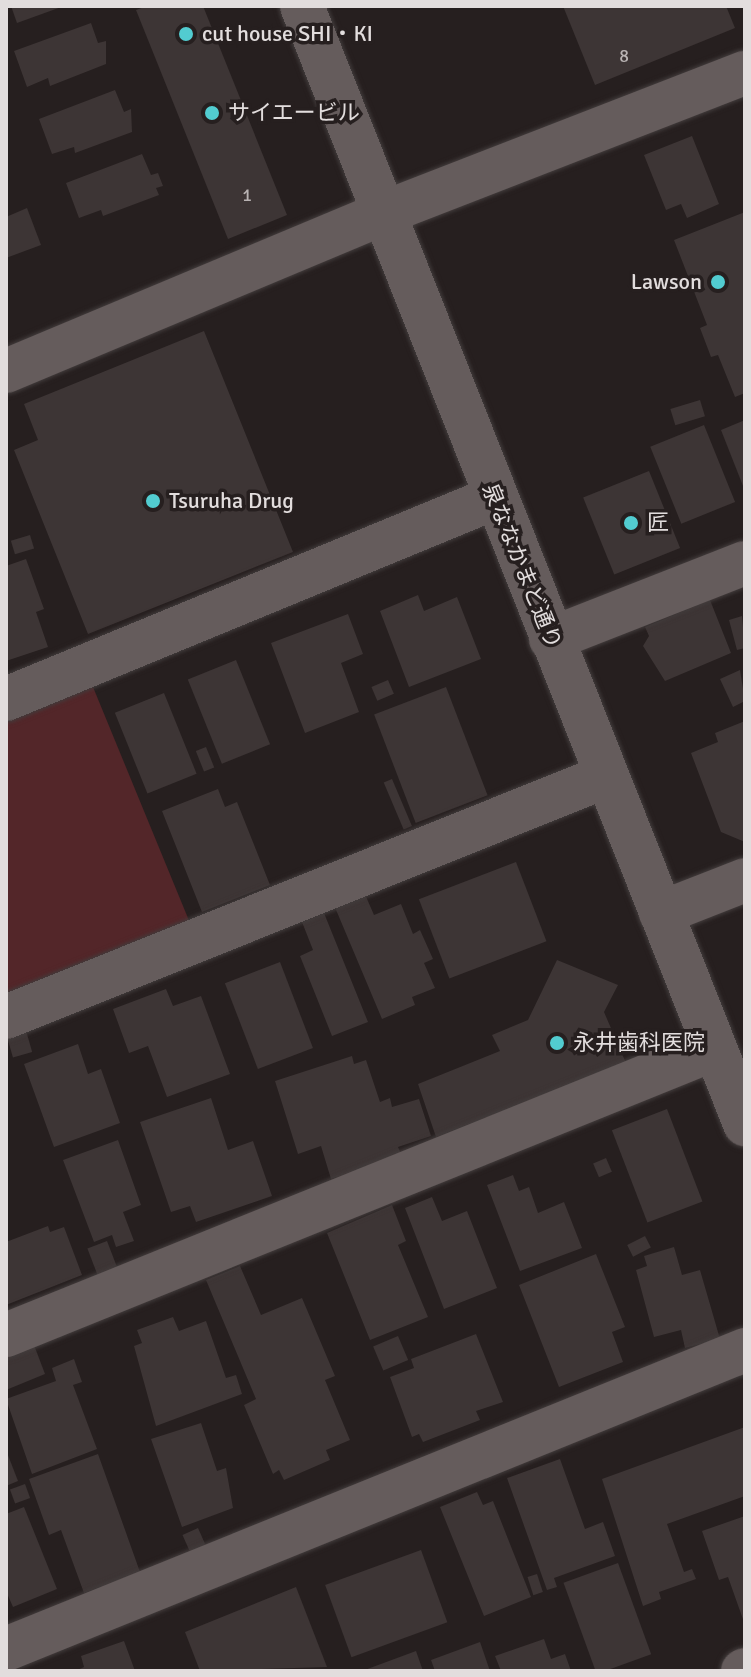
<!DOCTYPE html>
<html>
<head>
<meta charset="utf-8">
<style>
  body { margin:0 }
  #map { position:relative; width:751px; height:1677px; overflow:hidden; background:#261f1f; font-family:Signika,"Noto Sans JP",sans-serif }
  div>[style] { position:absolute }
  .green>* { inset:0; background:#532629 }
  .building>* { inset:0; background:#3d3535; transform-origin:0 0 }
  .roads { filter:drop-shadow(0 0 2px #423c3c) drop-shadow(0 0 2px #423c3c) }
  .minor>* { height:44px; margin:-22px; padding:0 22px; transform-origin:22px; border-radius:22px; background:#655c5c }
  .tertiary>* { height:44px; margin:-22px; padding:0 22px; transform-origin:22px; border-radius:22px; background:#655c5c }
  .dots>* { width:22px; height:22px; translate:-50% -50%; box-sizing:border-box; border:4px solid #261f1f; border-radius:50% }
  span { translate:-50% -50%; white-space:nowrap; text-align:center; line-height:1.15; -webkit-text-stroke:7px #261f1f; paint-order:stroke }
  .number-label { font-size:18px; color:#b9b3b3 }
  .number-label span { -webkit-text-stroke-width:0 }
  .poi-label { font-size:22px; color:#e2dddd }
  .left { translate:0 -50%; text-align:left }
  .right { translate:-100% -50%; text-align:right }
  .street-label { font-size:22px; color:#e2dddd }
  .frame { position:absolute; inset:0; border:8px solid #e2dddd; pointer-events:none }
</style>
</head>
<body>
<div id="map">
  <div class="green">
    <div style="clip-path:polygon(93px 687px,190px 923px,6px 997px,6px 722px)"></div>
  </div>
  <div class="building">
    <div style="clip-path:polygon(11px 6px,64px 6px,17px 23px)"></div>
    <div style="clip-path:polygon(147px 6px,203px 6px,287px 215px,228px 239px,136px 10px)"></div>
    <div style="clip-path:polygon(563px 6px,726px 6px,735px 28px,595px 85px)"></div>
    <div style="clip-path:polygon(91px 23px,98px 43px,106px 41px,106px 64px,50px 86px,48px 78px,27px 87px,14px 51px)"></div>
    <div style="clip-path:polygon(115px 90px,124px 112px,131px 109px,132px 132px,75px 153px,74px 147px,52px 154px,39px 119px)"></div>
    <div style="clip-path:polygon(692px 136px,719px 204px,687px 218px,681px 204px,666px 210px,644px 155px)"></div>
    <div style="clip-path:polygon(142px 154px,151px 175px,158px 173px,163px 186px,156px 188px,159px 195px,103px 216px,101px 210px,79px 218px,66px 183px)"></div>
    <div style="clip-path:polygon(27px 208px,41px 245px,6px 258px,6px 217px)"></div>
    <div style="clip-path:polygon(745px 212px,745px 393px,735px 397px,718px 355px,711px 357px,700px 328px,707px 325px,674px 240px)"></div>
    <div style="clip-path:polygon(204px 331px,293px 552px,88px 634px,14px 450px,38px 440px,24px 404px)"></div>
    <div style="left:700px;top:400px;width:17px;height:31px;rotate:73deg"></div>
    <div style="clip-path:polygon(745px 420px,745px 491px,721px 430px)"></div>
    <div style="left:704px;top:425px;width:83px;height:58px;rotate:68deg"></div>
    <div style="left:649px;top:471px;width:83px;height:71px;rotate:68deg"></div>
    <div style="left:30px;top:535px;width:14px;height:20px;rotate:73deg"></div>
    <div style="clip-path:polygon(26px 559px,44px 609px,36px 612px,48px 647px,6px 661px,6px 566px)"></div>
    <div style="clip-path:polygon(418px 595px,424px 611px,457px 597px,481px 659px,409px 687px,380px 611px)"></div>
    <div style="clip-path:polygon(710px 600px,731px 653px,665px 681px,643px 646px,649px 636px,645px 627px)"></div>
    <div style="clip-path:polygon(348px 614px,363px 654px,341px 663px,359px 712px,305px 733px,271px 643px)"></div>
    <div style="clip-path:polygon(742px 616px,745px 648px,737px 650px,729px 620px)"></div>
    <div style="left:236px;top:660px;width:91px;height:52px;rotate:68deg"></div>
    <div style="clip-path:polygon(740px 670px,745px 701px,733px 707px,720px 679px)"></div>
    <div style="left:388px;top:680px;width:15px;height:18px;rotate:67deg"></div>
    <div style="left:446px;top:687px;width:116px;height:77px;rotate:69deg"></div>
    <div style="left:164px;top:693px;width:87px;height:53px;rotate:68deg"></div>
    <div style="clip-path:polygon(745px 721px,745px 842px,721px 832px,691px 753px,718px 742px,715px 733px)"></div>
    <div style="left:206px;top:747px;width:22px;height:11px;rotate:68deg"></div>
    <div style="left:392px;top:779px;width:51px;height:9px;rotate:67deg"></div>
    <div style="clip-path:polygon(218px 789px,225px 807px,237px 802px,270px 885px,202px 912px,162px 811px)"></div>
    <div style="left:516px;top:862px;width:85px;height:104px;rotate:69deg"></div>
    <div style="clip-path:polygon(364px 892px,374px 915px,401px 904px,413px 934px,420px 930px,433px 959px,424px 963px,435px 988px,412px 997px,415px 1005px,382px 1019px,334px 905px)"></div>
    <div style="clip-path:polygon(324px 913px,368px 1022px,332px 1036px,300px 956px,313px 950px,302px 922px)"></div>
    <div style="clip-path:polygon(557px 960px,618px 985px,604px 1012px,626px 1063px,436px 1137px,418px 1084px,500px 1051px,492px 1035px,528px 1020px)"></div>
    <div style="left:280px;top:962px;width:92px;height:59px;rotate:69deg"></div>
    <div style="clip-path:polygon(166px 989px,173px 1006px,201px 996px,230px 1074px,167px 1097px,148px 1046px,129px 1053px,113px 1009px)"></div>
    <div style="left:25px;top:1027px;width:26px;height:20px;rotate:74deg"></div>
    <div style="clip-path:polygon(78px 1044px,88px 1074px,101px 1069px,120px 1123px,54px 1147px,24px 1064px)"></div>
    <div style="clip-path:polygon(352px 1056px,354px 1064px,366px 1060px,380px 1102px,390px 1098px,392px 1107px,419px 1099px,431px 1136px,398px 1147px,402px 1156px,331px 1179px,321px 1146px,298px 1154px,275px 1081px)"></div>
    <div style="clip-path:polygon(211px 1098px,228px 1150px,253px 1141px,272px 1196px,196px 1222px,190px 1206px,171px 1212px,140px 1122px)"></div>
    <div style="left:667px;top:1109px;width:99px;height:59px;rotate:69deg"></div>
    <div style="clip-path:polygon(118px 1140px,141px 1205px,123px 1212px,134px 1241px,116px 1247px,112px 1235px,94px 1242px,63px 1160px)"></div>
    <div style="left:606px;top:1158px;width:15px;height:14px;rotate:67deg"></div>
    <div style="clip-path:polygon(513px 1175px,519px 1191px,529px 1187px,538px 1213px,564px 1202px,582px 1248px,520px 1271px,487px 1185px)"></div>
    <div style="clip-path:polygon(432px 1197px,442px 1221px,467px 1211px,497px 1288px,444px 1309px,405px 1208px)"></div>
    <div style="clip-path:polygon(392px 1205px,406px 1241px,398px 1245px,428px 1317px,370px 1340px,327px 1233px)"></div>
    <div style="clip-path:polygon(48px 1226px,50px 1232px,64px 1227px,82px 1275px,6px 1305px,6px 1242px)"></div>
    <div style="left:645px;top:1236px;width:13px;height:20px;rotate:63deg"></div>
    <div style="left:107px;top:1241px;width:31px;height:21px;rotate:69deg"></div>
    <div style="clip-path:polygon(674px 1247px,682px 1275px,700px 1270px,720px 1339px,685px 1348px,681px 1330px,654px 1337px,636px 1270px,647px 1266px,644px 1256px)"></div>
    <div style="clip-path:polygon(596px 1254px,625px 1327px,612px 1332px,623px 1362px,559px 1387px,519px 1285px)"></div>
    <div style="clip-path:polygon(240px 1266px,261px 1315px,302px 1298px,335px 1376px,325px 1380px,350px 1440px,326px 1450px,330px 1460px,284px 1480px,279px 1470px,273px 1474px,244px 1405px,256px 1399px,206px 1280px)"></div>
    <div style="clip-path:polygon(173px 1317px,179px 1331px,206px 1321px,226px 1378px,236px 1375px,242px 1394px,156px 1426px,134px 1346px,142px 1343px,137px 1330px)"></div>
    <div style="clip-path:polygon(476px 1334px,503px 1402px,476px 1411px,480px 1420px,423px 1442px,419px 1434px,412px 1437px,390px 1377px,414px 1368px,411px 1359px)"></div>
    <div style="left:398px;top:1336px;width:26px;height:27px;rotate:67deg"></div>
    <div style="clip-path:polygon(34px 1345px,45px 1374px,6px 1390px,6px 1356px)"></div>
    <div style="clip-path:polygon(74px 1359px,82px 1382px,73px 1385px,97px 1449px,32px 1474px,6px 1399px,56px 1381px,52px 1368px)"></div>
    <div style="clip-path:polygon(201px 1423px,217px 1471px,226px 1468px,233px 1508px,182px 1527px,151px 1439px)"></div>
    <div style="clip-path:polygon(745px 1427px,745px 1496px,667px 1524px,684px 1572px,692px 1569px,696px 1579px,659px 1592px,661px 1599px,643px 1606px,602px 1479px)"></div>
    <div style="clip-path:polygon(6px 1450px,18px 1481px,6px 1486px)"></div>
    <div style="clip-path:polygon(98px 1454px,140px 1572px,84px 1593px,61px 1530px,49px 1535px,29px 1479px)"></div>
    <div style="clip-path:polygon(560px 1459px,585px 1529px,603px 1522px,615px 1556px,554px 1578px,557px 1587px,547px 1590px,507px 1478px)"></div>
    <div style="left:25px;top:1484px;width:15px;height:16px;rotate:70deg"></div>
    <div style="clip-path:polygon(477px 1492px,483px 1505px,493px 1501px,531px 1597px,484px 1616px,440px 1507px)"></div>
    <div style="clip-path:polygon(24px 1507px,57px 1589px,13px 1607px,6px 1591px,6px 1514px)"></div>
    <div style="clip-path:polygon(745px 1516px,745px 1625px,728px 1577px,719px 1580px,702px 1531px)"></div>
    <div style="left:198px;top:1528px;width:20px;height:17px;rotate:66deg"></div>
    <div style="left:421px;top:1550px;width:77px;height:102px;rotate:70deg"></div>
    <div style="left:618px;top:1563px;width:97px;height:58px;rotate:70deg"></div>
    <div style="left:537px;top:1574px;width:19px;height:10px;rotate:72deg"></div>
    <div style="clip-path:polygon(296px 1587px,327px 1667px,200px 1671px,185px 1632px)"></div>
    <div style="clip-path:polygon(544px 1639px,551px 1659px,565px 1654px,571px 1671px,501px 1671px,495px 1656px)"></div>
    <div style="clip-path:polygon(124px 1641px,135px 1671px,75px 1671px,84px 1667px,81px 1656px)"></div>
    <div style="clip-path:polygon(480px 1642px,490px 1671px,435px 1671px,431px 1660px)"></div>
    <div style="clip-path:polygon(416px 1651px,423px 1671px,362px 1671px)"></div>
  </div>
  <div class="roads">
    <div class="minor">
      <div style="left:6px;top:371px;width:412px;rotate:-22.7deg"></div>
      <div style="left:386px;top:212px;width:385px;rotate:-21.2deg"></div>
      <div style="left:551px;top:639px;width:208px;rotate:-21.4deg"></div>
      <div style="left:6px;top:699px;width:528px;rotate:-22.39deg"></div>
      <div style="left:661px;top:913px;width:90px;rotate:-21.4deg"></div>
      <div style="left:6px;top:1017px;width:647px;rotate:-21.88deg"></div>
      <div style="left:6px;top:1335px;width:764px;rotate:-22deg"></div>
      <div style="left:6px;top:1649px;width:797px;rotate:-22.03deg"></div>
      <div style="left:743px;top:1671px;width:2px;rotate:-27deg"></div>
    </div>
    <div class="tertiary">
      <div style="left:302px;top:6px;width:1203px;rotate:68.38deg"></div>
    </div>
  </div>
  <div class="dots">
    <div style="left:186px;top:34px;background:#52ccd0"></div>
    <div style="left:212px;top:113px;background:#52ccd0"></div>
    <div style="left:718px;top:282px;background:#52ccd0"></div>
    <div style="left:153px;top:501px;background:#52ccd0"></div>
    <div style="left:631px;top:523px;background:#52ccd0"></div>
    <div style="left:557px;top:1043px;background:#52ccd0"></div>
  </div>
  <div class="number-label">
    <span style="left:624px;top:56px">8</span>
    <span style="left:247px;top:195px">1</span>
  </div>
  <div class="poi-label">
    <span class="left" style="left:202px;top:34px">cut house SHI・KI</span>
    <span class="left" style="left:228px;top:113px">サイエービル</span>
    <span class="right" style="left:702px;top:282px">Lawson</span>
    <span class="left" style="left:169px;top:501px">Tsuruha Drug</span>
    <span class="left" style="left:647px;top:523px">匠</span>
    <span class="left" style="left:573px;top:1043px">永井歯科医院</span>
  </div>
  <div class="street-label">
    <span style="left:522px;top:566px;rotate:68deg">泉ななかまど通り</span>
  </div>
  <div class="frame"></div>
</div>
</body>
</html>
